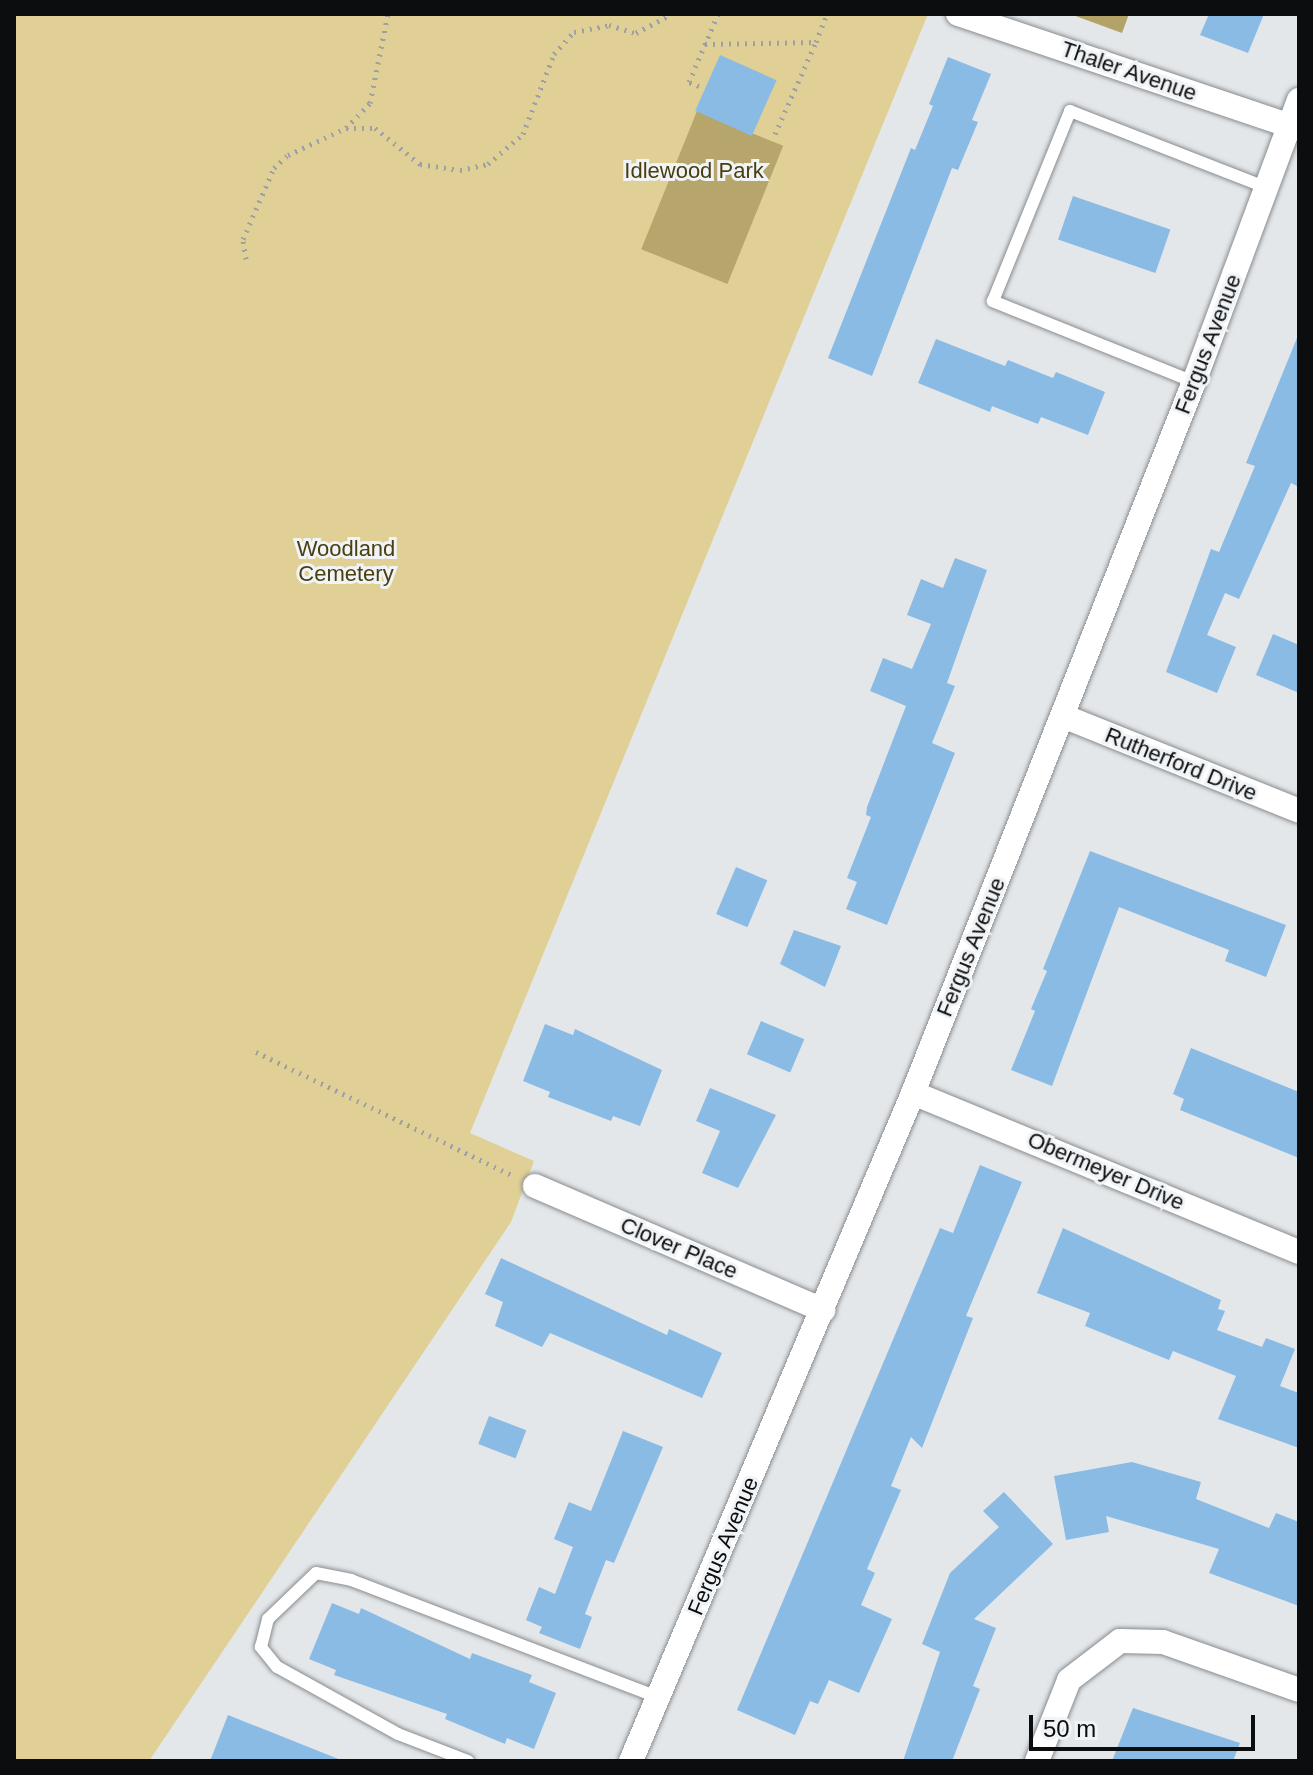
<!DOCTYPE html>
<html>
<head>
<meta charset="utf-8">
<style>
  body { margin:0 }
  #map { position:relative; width:1313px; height:1775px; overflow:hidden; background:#e3e7ea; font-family:Helvetica,sans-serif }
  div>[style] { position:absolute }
  .green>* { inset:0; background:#e0d095 }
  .forest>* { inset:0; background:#b3a369 }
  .water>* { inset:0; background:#b6a66c; transform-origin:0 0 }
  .building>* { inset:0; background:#8abbe4; transform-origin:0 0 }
  .path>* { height:5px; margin-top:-2.5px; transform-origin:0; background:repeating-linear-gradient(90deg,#9ea1a4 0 2px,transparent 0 8px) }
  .roads { filter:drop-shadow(0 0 2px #898c8f) drop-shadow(0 0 2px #898c8f) }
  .lane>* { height:12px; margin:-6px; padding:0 6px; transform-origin:6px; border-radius:6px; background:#fff }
  .street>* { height:24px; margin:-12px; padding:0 12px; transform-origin:12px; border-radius:12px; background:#fff }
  span { translate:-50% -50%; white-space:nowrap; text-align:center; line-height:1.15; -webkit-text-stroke:6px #f0f4f7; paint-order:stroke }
  .street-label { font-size:22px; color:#0c0d0e }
  .park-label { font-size:22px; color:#4a3e0f }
  .frame { position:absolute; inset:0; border:16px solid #0c0d0e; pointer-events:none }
  .scale { position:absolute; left:1029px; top:1715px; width:226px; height:36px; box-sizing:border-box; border:4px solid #0c0d0e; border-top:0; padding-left:10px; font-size:24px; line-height:28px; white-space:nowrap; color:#0c0d0e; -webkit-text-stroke:6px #f0f4f7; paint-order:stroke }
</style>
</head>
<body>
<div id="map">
  <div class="green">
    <div style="clip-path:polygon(14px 14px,928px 14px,470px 1133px,534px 1161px,511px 1222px,149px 1761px,14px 1761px)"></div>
  </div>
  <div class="forest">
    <div style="clip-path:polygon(1070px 14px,1129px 14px,1122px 33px)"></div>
  </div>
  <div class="water">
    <div style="left:697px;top:111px;width:93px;height:149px;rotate:22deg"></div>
  </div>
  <div class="building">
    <div style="clip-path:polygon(1209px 14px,1264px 14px,1248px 53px,1200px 35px)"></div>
    <div style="left:720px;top:55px;width:62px;height:61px;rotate:24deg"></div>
    <div style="clip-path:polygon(948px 57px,991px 74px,972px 120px,978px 122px,958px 170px,952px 168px,872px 376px,828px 358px,911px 148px,915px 150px,933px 106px,929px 104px)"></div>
    <div style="left:1073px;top:196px;width:103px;height:46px;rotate:19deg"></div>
    <div style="clip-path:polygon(1299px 333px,1299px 487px,1291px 483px,1239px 599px,1225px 593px,1207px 635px,1236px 647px,1217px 693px,1166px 672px,1211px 549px,1219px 552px,1255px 466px,1246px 463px)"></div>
    <div style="clip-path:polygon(936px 339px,1005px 366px,1008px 360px,1053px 378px,1056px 372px,1105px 392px,1088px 435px,1041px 417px,1038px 424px,992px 406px,990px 412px,918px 383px)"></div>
    <div style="clip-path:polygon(955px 558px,987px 570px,947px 683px,955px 686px,932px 743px,955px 753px,887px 925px,846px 909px,857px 882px,847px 878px,871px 817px,866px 815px,867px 807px,906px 706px,870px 691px,883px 658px,912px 669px,931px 624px,907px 615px,921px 579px,943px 588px)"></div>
    <div style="clip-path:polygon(1273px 634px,1299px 645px,1299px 693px,1256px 675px)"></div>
    <div style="clip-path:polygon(1090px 851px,1286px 925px,1266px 977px,1225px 961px,1229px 950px,1119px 907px,1052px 1086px,1011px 1070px,1035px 1011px,1031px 1009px,1047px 971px,1043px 969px)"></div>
    <div style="left:736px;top:867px;width:34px;height:51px;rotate:23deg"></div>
    <div style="clip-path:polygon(794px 930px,841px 946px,825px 987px,780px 964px)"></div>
    <div style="left:761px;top:1021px;width:47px;height:36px;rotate:23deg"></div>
    <div style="clip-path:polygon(545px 1024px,573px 1035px,575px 1029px,662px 1070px,640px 1126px,613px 1116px,611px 1121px,548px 1097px,550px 1092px,523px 1081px)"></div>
    <div style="clip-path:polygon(1191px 1048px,1299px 1092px,1299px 1158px,1180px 1110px,1184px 1099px,1173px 1094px)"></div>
    <div style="clip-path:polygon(710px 1088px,776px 1115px,738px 1188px,702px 1173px,720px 1131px,696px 1121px)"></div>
    <div style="clip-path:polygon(980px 1165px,1022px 1182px,966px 1316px,973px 1318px,922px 1448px,911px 1437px,891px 1486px,901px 1490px,867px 1569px,875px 1573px,861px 1605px,892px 1619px,859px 1693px,829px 1680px,818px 1704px,810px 1701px,795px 1735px,737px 1710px,940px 1228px,953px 1233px)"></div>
    <div style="clip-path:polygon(1063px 1228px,1221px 1300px,1218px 1309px,1225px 1311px,1217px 1330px,1262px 1347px,1266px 1338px,1295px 1349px,1280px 1386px,1299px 1393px,1299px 1448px,1218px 1419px,1236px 1376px,1173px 1351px,1169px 1360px,1085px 1326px,1090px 1313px,1037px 1293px)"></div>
    <div style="clip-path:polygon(501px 1258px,667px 1335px,669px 1329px,722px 1353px,702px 1398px,550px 1333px,542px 1347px,495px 1326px,503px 1302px,485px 1294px)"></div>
    <div style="left:489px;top:1416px;width:40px;height:30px;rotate:21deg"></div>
    <div style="clip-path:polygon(623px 1431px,663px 1447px,614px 1563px,606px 1560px,585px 1614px,592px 1617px,580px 1649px,539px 1633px,542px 1627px,526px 1620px,539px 1587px,555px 1594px,573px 1547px,554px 1539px,569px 1502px,591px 1511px)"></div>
    <div style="clip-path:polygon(1132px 1462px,1201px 1482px,1196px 1499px,1269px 1528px,1276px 1513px,1299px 1522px,1299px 1606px,1209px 1573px,1219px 1549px,1106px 1516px,1109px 1532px,1066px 1540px,1054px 1476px)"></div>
    <div style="clip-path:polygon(1004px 1492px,1053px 1544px,974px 1619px,996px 1628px,973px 1686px,980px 1689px,952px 1761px,903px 1761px,940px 1652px,922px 1644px,950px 1573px,999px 1527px,983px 1511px)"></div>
    <div style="clip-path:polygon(332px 1603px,359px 1614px,361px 1608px,470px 1659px,472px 1653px,532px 1675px,529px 1682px,556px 1693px,534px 1749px,507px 1738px,505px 1744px,445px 1719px,447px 1714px,334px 1675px,336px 1670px,309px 1659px)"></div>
    <div style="clip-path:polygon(1133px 1708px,1240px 1743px,1233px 1761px,1112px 1761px)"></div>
    <div style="clip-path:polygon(228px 1715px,341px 1760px,341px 1761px,210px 1761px)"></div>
  </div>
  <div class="path">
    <div style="left:705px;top:44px;width:111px;rotate:-1deg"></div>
    <div style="left:816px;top:42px;width:30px;rotate:-69deg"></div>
    <div style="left:699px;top:86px;width:11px;rotate:-158deg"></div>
    <div style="left:689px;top:82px;width:74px;rotate:-66.9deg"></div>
    <div style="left:346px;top:128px;width:29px"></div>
    <div style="left:375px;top:128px;width:58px;rotate:38.7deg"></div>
    <div style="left:420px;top:164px;width:40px;rotate:8.5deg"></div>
    <div style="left:460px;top:170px;width:29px;rotate:-12deg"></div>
    <div style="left:488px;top:164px;width:46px;rotate:-40.6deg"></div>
    <div style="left:523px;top:134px;width:86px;rotate:-68.8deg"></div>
    <div style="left:554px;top:54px;width:30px;rotate:-48deg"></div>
    <div style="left:574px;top:32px;width:36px;rotate:-11deg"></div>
    <div style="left:609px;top:25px;width:28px;rotate:17deg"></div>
    <div style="left:636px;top:33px;width:40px;rotate:-28deg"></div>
    <div style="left:775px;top:134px;width:101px;rotate:-66deg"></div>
    <div style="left:246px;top:259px;width:20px;rotate:-99deg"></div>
    <div style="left:243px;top:239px;width:77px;rotate:-66.4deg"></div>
    <div style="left:274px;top:168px;width:19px;rotate:-43deg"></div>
    <div style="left:288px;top:155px;width:64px;rotate:-25deg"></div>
    <div style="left:346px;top:128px;width:35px;rotate:-46deg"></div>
    <div style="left:370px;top:103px;width:91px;rotate:-78.6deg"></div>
    <div style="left:256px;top:1052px;width:284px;rotate:25.7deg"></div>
  </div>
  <div class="roads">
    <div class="lane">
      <div style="left:1194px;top:382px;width:217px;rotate:-158.1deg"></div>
      <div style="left:993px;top:301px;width:205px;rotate:-67.9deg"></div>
      <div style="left:1070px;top:111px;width:212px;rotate:21.3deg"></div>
      <div style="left:468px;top:1761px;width:75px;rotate:-158.9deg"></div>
      <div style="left:398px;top:1734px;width:138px;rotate:-151deg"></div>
      <div style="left:277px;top:1667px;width:26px;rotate:-129deg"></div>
      <div style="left:261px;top:1647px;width:29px;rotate:-76deg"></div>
      <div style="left:268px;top:1619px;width:66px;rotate:-43.8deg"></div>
      <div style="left:316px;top:1573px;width:36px;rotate:11deg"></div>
      <div style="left:351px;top:1580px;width:329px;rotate:20.9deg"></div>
    </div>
    <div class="street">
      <div style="left:958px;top:14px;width:360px;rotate:18.6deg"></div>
      <div style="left:1063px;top:716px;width:254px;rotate:21.9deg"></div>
      <div style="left:913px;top:1093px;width:417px;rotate:22.4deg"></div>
      <div style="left:535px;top:1186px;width:314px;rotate:23.3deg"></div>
      <div style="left:631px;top:1761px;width:725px;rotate:-67.11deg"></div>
      <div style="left:913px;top:1093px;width:765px;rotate:-68.44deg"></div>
      <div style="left:1194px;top:382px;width:301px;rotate:-69.6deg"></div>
      <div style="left:1037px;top:1761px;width:87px;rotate:-68.4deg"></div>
      <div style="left:1069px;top:1680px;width:64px;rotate:-37.4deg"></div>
      <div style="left:1120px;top:1641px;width:43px;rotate:1.3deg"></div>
      <div style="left:1163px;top:1642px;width:144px;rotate:19.4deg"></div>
    </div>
  </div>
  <div class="street-label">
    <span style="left:1129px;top:71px;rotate:19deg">Thaler Avenue</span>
    <span style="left:1208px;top:344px;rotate:-69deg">Fergus Avenue</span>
    <span style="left:1181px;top:764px;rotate:22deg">Rutherford Drive</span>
    <span style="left:971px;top:947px;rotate:-68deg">Fergus Avenue</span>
    <span style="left:1106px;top:1171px;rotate:23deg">Obermeyer Drive</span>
    <span style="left:679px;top:1248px;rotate:23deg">Clover Place</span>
    <span style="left:723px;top:1546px;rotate:-67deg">Fergus Avenue</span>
  </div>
  <div class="park-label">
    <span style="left:694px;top:171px">Idlewood Park</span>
    <span style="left:346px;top:561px">Woodland<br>Cemetery</span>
  </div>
  <div class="frame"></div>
  <div class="scale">50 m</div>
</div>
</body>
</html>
